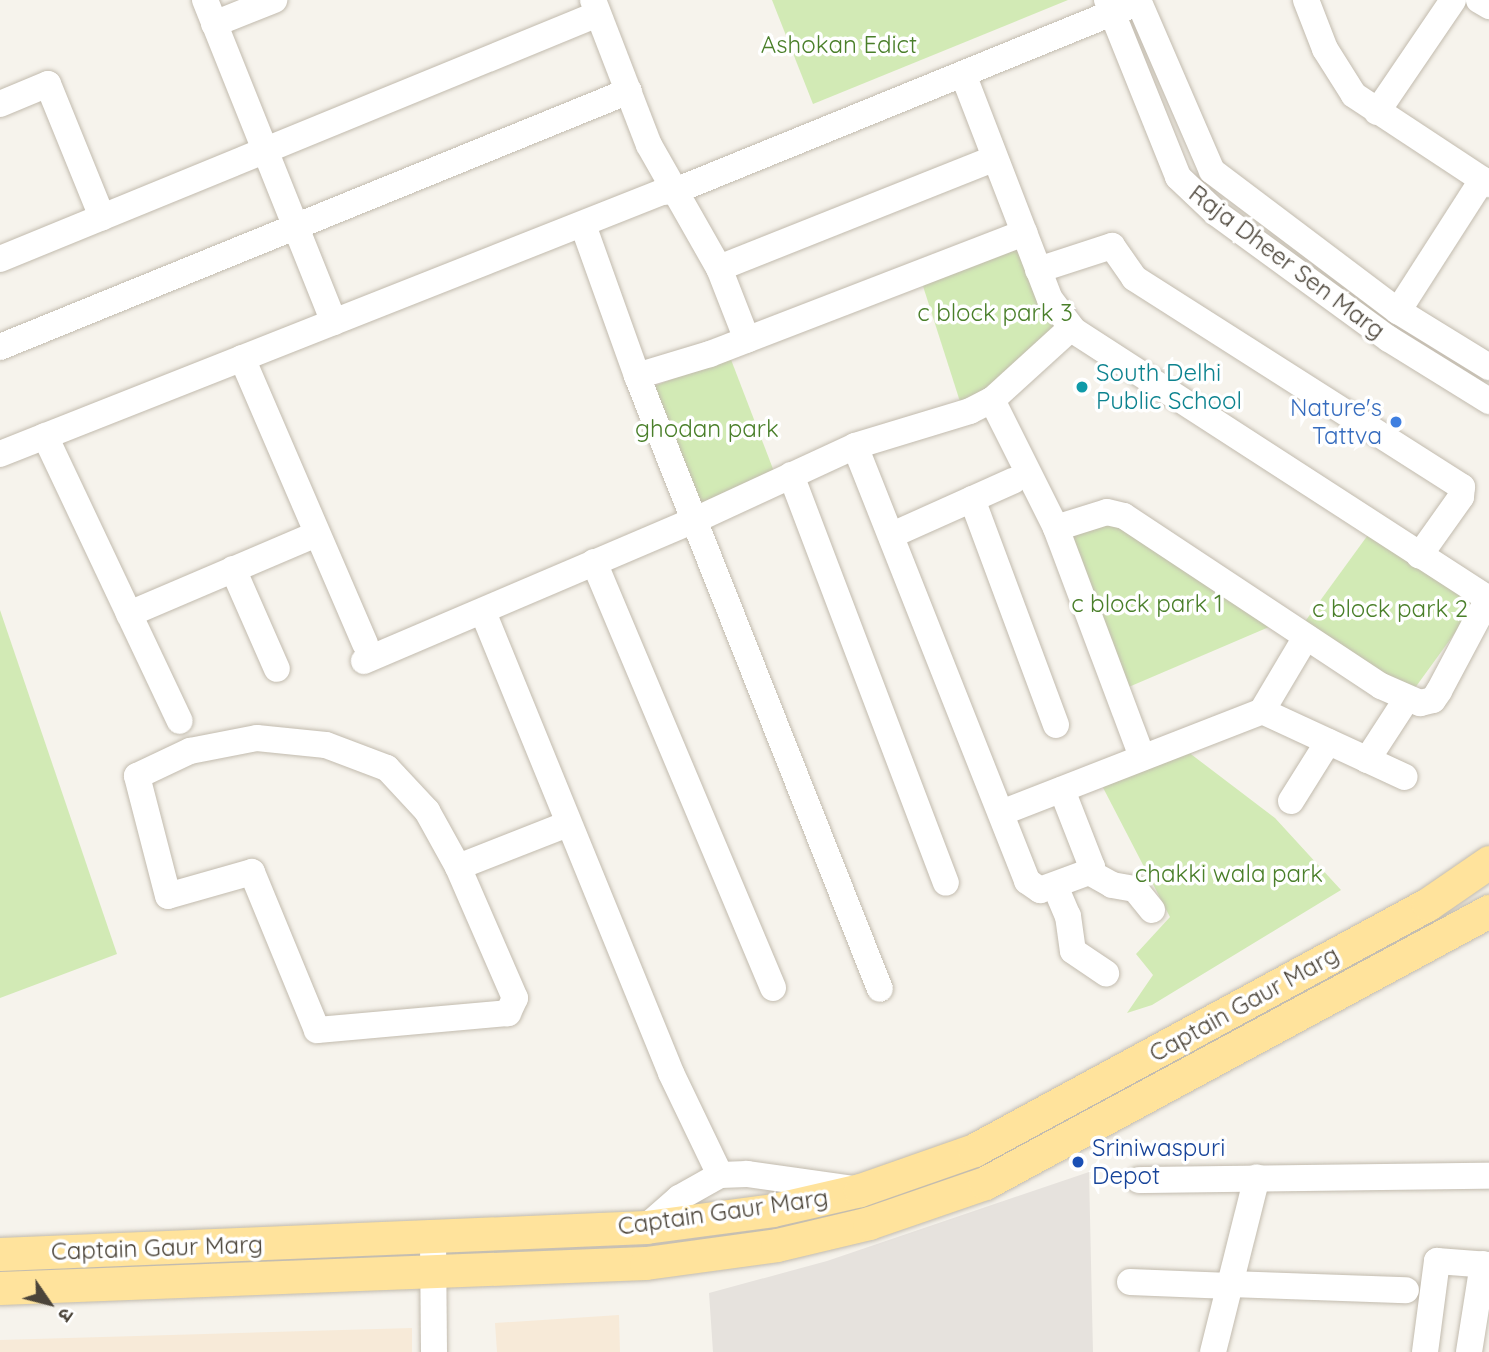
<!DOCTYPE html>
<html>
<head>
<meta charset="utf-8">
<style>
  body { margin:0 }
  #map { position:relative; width:1489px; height:1352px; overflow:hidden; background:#f6f3ec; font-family:Quicksand,"Noto Sans Devanagari",sans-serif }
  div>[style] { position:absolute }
  .commercial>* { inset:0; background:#f7ead8 }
  .industrial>* { inset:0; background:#e6e2dd }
  .green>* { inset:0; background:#d2eab5; transform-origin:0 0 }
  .roads { filter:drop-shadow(0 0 2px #c2bbae) drop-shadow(0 0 2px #c2bbae) }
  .minor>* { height:26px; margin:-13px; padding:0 13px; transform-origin:13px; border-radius:13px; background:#fff }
  .major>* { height:33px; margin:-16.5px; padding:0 16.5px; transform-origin:16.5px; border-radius:16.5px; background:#ffe39c }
  .dots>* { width:19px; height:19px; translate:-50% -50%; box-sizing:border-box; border:4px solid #fff; border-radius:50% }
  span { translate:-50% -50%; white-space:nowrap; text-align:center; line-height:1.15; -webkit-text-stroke:7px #fff; paint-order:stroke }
  .park-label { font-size:24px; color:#4a7f2a }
  .street-label { font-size:24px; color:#4b4439 }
  .culture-label { font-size:24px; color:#0d838f }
  .left { translate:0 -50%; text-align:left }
  .shop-label { font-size:24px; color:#366cbe }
  .right { translate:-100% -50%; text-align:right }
  .transit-label { font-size:24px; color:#164399 }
  .north { position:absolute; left:14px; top:1268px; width:70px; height:70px; -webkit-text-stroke:5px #fff; paint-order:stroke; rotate:125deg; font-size:19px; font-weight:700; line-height:28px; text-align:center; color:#4b4439 }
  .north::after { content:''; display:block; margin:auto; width:24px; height:32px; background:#4b4439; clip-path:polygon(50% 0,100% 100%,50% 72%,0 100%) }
</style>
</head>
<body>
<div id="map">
  <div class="commercial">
    <div style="clip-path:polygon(619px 1315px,620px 1352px,497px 1352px,495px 1323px)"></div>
    <div style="clip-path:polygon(412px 1328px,412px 1352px,0 1352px,0 1340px)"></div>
  </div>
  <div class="industrial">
    <div style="clip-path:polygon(1089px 1172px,1093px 1352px,713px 1352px,709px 1293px,827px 1261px)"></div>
  </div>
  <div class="green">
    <div style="clip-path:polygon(772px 0,1068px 0,813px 104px)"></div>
    <div style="clip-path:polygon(1024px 233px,1066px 323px,963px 411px,922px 283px)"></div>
    <div style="left:730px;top:357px;width:134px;height:95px;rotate:69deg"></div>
    <div style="clip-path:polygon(1109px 503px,1269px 627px,1110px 695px,1043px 521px)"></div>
    <div style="left:1373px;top:528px;width:128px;height:116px;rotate:36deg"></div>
    <div style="clip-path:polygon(0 610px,117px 954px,0 998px)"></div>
    <div style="clip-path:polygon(1175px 742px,1275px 818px,1341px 890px,1152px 1005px,1127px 1013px,1153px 975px,1136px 954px,1170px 917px,1097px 776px)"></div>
  </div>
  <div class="roads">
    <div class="minor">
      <div style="left:205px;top:0;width:347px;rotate:68.2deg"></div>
      <div style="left:593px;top:0;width:155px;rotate:68.9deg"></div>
      <div style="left:649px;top:145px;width:142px;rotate:60.4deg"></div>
      <div style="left:719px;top:268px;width:77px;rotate:68.7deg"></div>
      <div style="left:1107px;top:0;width:191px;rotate:68.1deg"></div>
      <div style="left:1178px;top:177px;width:52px;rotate:43.5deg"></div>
      <div style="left:1216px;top:213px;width:214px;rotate:36.1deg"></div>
      <div style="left:1389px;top:339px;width:118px;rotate:31.8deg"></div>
      <div style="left:1138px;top:0;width:186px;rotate:66.6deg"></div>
      <div style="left:1212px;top:171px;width:233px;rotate:37deg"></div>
      <div style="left:1398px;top:311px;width:107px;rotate:31.6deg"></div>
      <div style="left:1306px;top:0;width:53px;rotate:68.8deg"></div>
      <div style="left:1325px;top:49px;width:54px;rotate:57.8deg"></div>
      <div style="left:1354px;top:95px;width:162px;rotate:33.4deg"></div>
      <div style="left:1479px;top:0;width:12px;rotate:31deg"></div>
      <div style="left:214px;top:24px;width:65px;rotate:-21.8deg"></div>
      <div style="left:963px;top:74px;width:241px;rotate:68.9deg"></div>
      <div style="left:1050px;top:299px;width:39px;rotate:53deg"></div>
      <div style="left:1073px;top:330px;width:494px;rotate:32.9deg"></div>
      <div style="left:0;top:104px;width:52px;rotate:-22.6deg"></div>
      <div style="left:48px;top:84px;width:144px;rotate:67.9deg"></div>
      <div style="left:1377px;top:112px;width:135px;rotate:-55.8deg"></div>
      <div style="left:583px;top:225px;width:160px;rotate:70.3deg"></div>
      <div style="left:637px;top:376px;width:659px;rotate:68.38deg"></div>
      <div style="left:0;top:259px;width:646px;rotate:-22.28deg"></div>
      <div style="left:719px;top:268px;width:295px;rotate:-21.7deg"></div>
      <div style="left:1038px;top:270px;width:78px;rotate:-18deg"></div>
      <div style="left:1112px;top:246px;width:39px;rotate:55deg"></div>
      <div style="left:1134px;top:278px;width:389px;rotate:32.5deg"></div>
      <div style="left:1462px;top:487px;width:10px;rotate:96deg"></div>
      <div style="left:1461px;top:497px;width:72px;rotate:125.4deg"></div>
      <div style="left:1398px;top:311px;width:156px;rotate:-57.3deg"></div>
      <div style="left:0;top:347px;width:679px;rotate:-22.15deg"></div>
      <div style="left:242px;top:358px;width:311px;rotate:66.7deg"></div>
      <div style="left:637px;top:376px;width:76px;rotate:-16.8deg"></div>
      <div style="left:710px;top:354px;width:337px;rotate:-21.1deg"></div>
      <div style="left:992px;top:400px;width:143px;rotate:63.4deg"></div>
      <div style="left:1056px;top:528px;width:245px;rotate:69.4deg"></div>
      <div style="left:45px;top:436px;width:315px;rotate:64.7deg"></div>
      <div style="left:855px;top:446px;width:468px;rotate:68.4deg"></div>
      <div style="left:1027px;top:881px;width:16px;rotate:35deg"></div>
      <div style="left:1040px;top:890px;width:52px;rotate:-20.2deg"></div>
      <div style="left:1089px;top:872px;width:6px;rotate:-59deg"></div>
      <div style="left:1092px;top:867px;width:83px;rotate:-111.3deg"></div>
      <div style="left:0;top:454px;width:712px;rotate:-21.59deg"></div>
      <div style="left:662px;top:192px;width:13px;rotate:-4deg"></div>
      <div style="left:675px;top:191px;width:501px;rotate:-22.16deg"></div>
      <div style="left:791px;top:475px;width:436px;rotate:69.2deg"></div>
      <div style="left:972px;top:499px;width:241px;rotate:69.6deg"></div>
      <div style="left:1056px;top:528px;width:53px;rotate:-17.4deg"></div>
      <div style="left:1107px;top:512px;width:17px;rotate:13deg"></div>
      <div style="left:1124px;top:516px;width:308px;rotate:33.5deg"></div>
      <div style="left:1381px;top:686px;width:43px;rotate:23.6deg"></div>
      <div style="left:1420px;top:703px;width:13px;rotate:-13deg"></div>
      <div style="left:1433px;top:700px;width:11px;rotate:-56deg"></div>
      <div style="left:1439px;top:691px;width:106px;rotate:-62deg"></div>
      <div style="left:892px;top:535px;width:133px;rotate:-24.1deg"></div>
      <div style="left:594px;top:562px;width:462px;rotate:67.2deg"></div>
      <div style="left:233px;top:569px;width:109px;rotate:66.3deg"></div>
      <div style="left:483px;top:612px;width:498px;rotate:67.8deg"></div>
      <div style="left:671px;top:1073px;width:113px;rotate:64.3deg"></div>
      <div style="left:129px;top:614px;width:204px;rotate:-23.1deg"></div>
      <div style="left:364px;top:661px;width:360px;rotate:-23.1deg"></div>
      <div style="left:695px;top:520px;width:176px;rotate:-24.8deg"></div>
      <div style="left:855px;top:446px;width:120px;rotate:-16.9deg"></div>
      <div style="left:970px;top:411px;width:25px;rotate:-27deg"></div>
      <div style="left:992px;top:400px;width:107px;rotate:-42.3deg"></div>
      <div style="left:1262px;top:711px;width:157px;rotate:24.8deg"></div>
      <div style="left:257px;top:738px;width:69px;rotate:5.8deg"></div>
      <div style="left:326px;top:745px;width:65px;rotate:20.7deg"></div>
      <div style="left:387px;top:768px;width:59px;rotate:47.1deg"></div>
      <div style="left:427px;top:811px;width:64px;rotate:61deg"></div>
      <div style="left:458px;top:867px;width:143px;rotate:66.5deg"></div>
      <div style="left:515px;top:998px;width:17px;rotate:115deg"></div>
      <div style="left:508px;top:1013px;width:192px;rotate:174.9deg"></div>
      <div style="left:317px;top:1030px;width:171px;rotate:-112.4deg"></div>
      <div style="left:252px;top:872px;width:87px;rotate:164.1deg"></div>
      <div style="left:168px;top:896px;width:124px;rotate:-104.5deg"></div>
      <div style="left:137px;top:776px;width:59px;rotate:-25.3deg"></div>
      <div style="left:190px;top:751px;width:68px;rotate:-11deg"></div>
      <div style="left:1367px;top:760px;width:72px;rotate:-57deg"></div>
      <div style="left:1291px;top:801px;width:70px;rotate:-57.9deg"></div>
      <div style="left:1001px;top:813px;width:280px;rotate:-21.3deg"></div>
      <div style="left:1262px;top:711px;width:86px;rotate:-59.3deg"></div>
      <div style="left:458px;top:867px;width:118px;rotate:-21.4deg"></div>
      <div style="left:1089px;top:872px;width:26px;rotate:29deg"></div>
      <div style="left:1112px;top:885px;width:23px;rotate:10deg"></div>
      <div style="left:1135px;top:889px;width:27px;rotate:51deg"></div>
      <div style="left:1055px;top:886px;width:33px;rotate:67deg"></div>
      <div style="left:1068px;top:916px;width:35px;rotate:82deg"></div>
      <div style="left:1073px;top:951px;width:40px;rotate:34deg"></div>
      <div style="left:1139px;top:1180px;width:350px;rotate:-0.7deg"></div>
      <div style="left:646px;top:1227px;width:44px;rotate:-41.3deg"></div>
      <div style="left:679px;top:1198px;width:47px;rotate:-29.3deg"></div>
      <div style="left:720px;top:1175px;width:27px;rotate:-2deg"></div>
      <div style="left:747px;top:1174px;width:101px;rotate:8deg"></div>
      <div style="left:433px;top:1237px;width:115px;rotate:89.5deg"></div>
      <div style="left:1130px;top:1282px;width:100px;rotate:2.3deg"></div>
      <div style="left:1230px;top:1284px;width:176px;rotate:2deg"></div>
      <div style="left:1213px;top:1352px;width:180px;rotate:-75.9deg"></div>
      <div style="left:1425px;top:1352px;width:92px;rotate:-82.5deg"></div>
      <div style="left:1437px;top:1261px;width:52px;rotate:4.4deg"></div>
      <div style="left:1469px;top:1352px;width:89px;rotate:-81deg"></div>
    </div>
    <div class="major">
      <div style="left:0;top:1254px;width:647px;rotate:-2.39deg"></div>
      <div style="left:646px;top:1227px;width:128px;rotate:-7.6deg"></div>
      <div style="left:773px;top:1210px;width:89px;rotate:-12.9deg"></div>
      <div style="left:860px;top:1190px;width:121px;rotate:-19.3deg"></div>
      <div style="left:974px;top:1150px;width:516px;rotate:-28.45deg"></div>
      <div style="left:1428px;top:904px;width:74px;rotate:-34.5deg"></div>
      <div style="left:0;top:1288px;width:646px;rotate:-2.22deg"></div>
      <div style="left:646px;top:1263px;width:132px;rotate:-7.8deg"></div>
      <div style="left:777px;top:1245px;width:95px;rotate:-13.4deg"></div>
      <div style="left:869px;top:1223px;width:123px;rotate:-19deg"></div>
      <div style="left:985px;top:1183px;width:573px;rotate:-28.35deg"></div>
    </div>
  </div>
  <div class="dots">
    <div style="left:1082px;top:387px;background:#0f9aa8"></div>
    <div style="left:1396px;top:422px;background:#3f7fe0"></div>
    <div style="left:1078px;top:1162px;background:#1a4fb4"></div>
  </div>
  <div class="park-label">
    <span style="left:839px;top:45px">Ashokan Edict</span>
    <span style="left:995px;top:313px">c block park 3</span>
    <span style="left:707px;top:429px">ghodan park</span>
    <span style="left:1147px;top:604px">c block park 1</span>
    <span style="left:1390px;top:609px">c block park 2</span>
    <span style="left:1229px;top:874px">chakki wala park</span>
  </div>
  <div class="street-label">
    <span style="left:1287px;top:262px;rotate:37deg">Raja Dheer Sen Marg</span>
    <span style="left:1244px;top:1004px;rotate:-29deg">Captain Gaur Marg</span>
    <span style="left:723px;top:1212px;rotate:-8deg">Captain Gaur Marg</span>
    <span style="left:157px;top:1248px;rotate:-2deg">Captain Gaur Marg</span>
  </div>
  <div class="culture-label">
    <span class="left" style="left:1096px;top:387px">South Delhi<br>Public School</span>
  </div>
  <div class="shop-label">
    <span class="right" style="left:1382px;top:422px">Nature's<br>Tattva</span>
  </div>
  <div class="transit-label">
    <span class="left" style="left:1092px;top:1162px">Sriniwaspuri<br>Depot</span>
  </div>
  <div class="north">उ</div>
</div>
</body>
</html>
